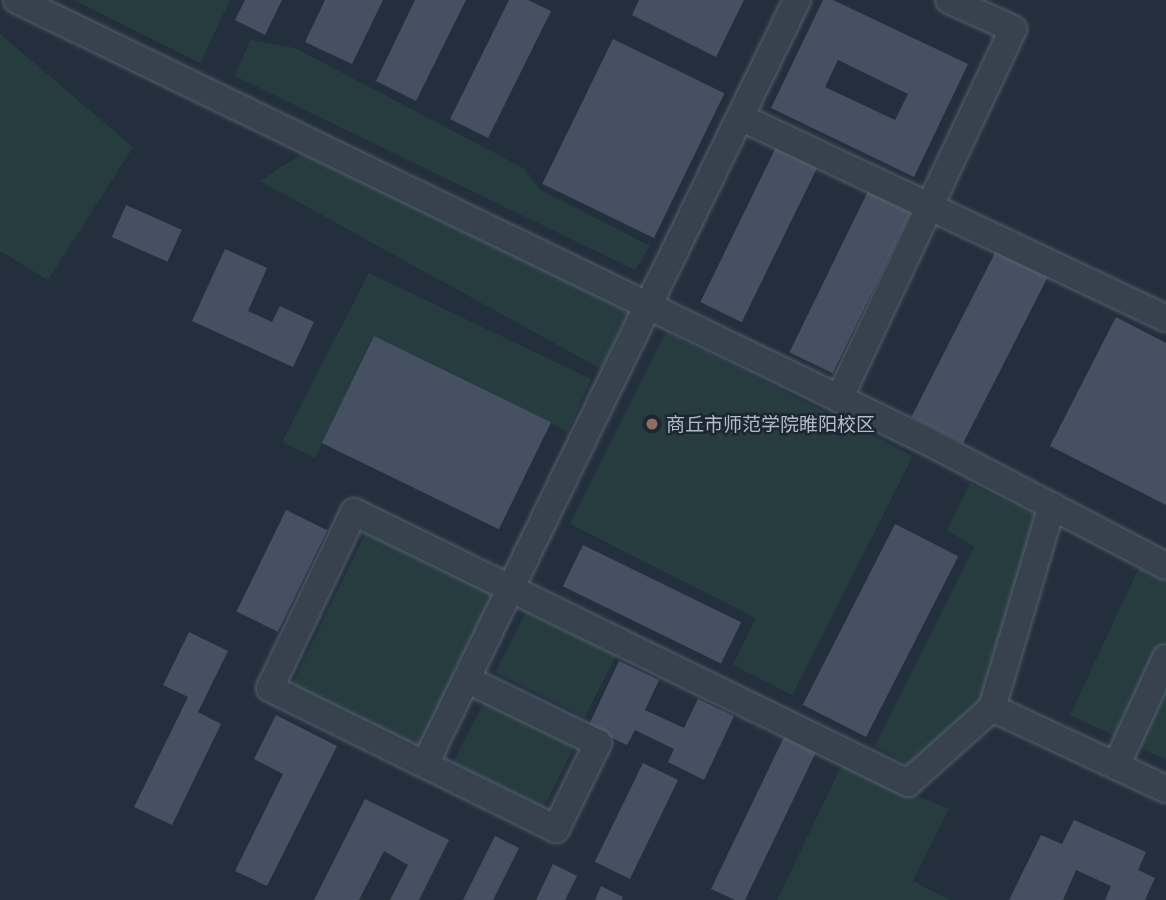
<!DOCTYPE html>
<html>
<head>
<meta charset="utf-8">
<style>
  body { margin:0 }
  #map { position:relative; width:1166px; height:900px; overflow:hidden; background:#242f3e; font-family:Barlow,"Noto Sans SC",sans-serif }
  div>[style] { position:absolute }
  .green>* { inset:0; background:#263c3f; transform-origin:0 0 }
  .building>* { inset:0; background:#455162; transform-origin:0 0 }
  .roads { filter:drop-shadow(0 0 2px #565f6c) drop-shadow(0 0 2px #565f6c) }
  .minor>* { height:26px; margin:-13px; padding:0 13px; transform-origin:13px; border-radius:13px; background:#38414e }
  .dots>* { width:19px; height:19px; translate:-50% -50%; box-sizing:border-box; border:4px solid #1d2633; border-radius:50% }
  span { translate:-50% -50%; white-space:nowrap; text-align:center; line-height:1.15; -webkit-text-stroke:5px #1d2633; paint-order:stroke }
  .poi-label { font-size:19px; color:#b4bcc9 }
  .left { translate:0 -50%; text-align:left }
</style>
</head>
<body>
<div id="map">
  <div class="green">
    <div style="clip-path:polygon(74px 0,230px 0,200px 63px)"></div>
    <div style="clip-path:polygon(0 34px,133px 147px,48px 280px,0 251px)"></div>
    <div style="clip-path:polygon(250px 40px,295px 48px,525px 169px,539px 189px,650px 246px,635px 270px,235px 76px)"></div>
    <div style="clip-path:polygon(306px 151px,631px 309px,601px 369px,260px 181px)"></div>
    <div style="clip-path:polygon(369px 273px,591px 379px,568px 432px,374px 336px,315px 458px,282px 442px)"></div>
    <div style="clip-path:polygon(666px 332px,913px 456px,792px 695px,733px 665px,756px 618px,570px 524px)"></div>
    <div style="clip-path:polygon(970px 483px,1039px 518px,981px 706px,909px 766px,875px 746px,974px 547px,947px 530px)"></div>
    <div style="left:370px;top:524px;width:147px;height:179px;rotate:26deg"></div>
    <div style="clip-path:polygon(1139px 568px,1166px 581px,1166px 760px,1070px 715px)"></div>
    <div style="left:529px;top:606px;width:100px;height:74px;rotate:27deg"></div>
    <div style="left:487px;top:696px;width:101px;height:75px;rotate:27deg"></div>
    <div style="clip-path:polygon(842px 765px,949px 809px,913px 881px,949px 900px,777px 900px)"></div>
  </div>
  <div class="building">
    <div style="clip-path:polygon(245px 0,282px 0,265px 35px,235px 20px)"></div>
    <div style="clip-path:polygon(325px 0,383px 0,352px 64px,305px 42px)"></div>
    <div style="clip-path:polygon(415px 0,466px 0,416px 101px,376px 81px)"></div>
    <div style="clip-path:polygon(509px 0,528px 0,551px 11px,488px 138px,450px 119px)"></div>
    <div style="clip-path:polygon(639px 0,744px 0,716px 57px,632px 15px)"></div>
    <div style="clip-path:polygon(evenodd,823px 0,833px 0,968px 64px,914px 177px,771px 108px,823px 0,838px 60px,908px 94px,895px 120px,825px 87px,838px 60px)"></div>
    <div style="left:613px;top:39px;width:124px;height:161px;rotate:26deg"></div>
    <div style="left:778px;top:143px;width:46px;height:177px;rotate:26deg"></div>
    <div style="left:871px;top:185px;width:48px;height:186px;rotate:26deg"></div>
    <div style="left:126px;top:205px;width:61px;height:35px;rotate:24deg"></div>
    <div style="left:1000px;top:243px;width:58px;height:195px;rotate:27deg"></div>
    <div style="clip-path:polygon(225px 249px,267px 268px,248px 311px,272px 322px,280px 306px,314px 322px,293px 367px,192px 321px)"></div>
    <div style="clip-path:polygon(1116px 317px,1166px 343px,1166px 505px,1050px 446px)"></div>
    <div style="left:374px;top:336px;width:197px;height:119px;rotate:26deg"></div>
    <div style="left:286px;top:510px;width:46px;height:113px;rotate:26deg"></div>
    <div style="left:895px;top:524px;width:71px;height:203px;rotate:27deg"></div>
    <div style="left:583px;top:545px;width:176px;height:46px;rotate:26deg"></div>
    <div style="clip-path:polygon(189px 632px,228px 651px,198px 712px,221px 724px,172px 825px,134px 807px,188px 697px,163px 685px)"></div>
    <div style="clip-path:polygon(619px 661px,659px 680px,645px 710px,684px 728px,698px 699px,734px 716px,704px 780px,668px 762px,674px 749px,635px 730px,627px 745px,588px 727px)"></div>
    <div style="clip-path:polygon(276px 715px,337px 746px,267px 886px,235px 871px,283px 774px,254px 759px)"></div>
    <div style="clip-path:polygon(784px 737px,816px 752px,745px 900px,735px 900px,711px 889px)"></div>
    <div style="left:643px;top:763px;width:39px;height:110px;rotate:26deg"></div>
    <div style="clip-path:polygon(365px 799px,449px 840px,419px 900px,390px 900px,408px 865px,384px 851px,359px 900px,314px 900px)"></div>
    <div style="clip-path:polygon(1074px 820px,1146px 852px,1138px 870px,1155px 878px,1145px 900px,1105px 900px,1111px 886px,1076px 870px,1063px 900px,1009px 900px,1041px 835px,1062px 844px)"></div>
    <div style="clip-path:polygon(495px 836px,519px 848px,493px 900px,463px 900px)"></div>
    <div style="clip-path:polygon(553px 864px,577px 876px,565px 900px,536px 900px)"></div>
    <div style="clip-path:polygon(601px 886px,623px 897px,622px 900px,595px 900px)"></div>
  </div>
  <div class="roads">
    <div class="minor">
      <div style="left:17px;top:0;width:1009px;rotate:25.85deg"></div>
      <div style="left:925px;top:440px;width:272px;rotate:27.6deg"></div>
      <div style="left:740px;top:117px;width:471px;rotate:25.3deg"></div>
      <div style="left:839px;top:399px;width:409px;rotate:-64.8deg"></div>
      <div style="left:1013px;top:29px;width:70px;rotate:-155.6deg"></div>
      <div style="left:466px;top:679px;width:147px;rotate:25.9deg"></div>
      <div style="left:598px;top:743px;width:96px;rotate:116deg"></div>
      <div style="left:556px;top:829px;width:319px;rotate:-153.8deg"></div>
      <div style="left:270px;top:688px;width:195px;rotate:-64.5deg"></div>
      <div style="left:354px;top:512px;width:617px;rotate:26.07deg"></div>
      <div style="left:908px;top:783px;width:113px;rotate:-41.8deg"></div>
      <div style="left:992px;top:708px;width:211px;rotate:-73.5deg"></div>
      <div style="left:992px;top:708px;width:192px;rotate:25deg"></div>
      <div style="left:425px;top:764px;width:850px;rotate:-64.04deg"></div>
      <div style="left:1116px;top:766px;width:119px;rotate:-65.2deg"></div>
    </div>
  </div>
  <div class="dots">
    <div style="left:652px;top:424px;background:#8d6e63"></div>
  </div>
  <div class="poi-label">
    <span class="left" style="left:666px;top:424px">商丘市师范学院睢阳校区</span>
  </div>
</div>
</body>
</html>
